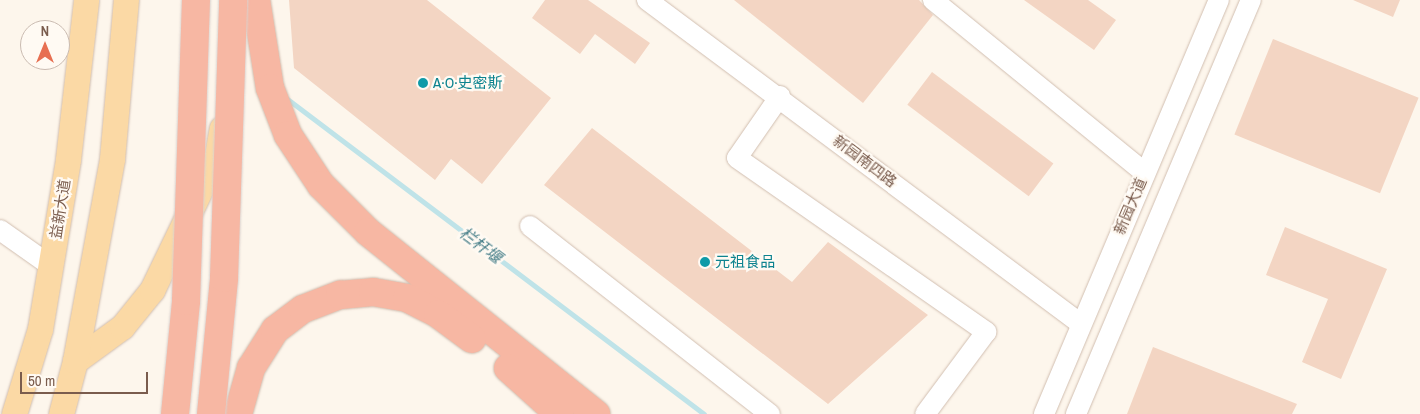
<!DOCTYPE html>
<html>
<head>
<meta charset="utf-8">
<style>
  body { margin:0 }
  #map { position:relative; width:1420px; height:414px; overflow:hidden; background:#fdf6ec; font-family:"Archivo Narrow","Noto Sans SC",sans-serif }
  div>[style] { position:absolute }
  .stream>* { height:5px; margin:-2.5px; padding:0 2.5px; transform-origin:2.5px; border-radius:2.5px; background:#bfe3e8 }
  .building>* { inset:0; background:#f3d5c3; transform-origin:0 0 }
  .roads { filter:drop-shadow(0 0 1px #d1beb0) drop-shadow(0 0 1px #d1beb0) }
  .minor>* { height:20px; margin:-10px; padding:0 10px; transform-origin:10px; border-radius:10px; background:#fff }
  .major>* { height:25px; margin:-12.5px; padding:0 12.5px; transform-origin:12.5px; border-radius:12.5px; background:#fbd9a5 }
  .highway>* { height:28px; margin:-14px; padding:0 14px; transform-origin:14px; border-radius:14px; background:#f7b7a3 }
  .bridges { filter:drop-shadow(0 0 1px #dad1cd) drop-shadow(0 0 1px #dad1cd) }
  .highway-bridge>* { height:28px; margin:-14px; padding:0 14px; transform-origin:14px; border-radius:14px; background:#f7b7a3 }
  .dots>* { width:14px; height:14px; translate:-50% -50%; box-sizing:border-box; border:2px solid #fffaf3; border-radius:50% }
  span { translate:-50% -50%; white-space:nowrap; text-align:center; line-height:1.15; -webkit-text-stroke:4.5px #fffaf3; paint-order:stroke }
  .culture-label { font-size:15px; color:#0d838f }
  .left { translate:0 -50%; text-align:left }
  .street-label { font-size:15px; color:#7a5c4d }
  .water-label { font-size:16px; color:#437c86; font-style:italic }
  .north { position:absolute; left:20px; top:20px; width:50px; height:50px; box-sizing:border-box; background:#fffaf3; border:1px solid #cabbb1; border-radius:50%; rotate:0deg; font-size:14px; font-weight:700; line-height:20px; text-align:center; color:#7a5c4d }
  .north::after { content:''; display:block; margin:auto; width:18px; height:22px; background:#e76f51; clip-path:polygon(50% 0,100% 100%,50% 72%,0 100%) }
  .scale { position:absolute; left:20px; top:372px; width:128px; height:22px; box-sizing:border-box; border:2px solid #7a5c4d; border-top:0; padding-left:6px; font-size:15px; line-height:18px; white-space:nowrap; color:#7a5c4d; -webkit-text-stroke:4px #fffaf3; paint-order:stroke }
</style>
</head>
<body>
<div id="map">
  <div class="stream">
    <div style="left:286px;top:98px;width:524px;rotate:37.09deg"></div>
  </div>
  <div class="building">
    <div style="clip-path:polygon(289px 0,427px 0,551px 98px,482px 184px,451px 159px,435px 180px,294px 68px)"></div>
    <div style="clip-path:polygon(545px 0,588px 0,650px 43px,635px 64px,595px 34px,580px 54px,532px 18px)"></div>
    <div style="clip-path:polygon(734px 0,919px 0,933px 15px,863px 103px)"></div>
    <div style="clip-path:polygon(1024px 0,1088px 0,1116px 20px,1094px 50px)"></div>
    <div style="clip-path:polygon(1353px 0,1400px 0,1393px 17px)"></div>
    <div style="left:1273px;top:39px;width:157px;height:103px;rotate:22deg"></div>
    <div style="left:932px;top:72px;width:152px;height:41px;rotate:37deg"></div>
    <div style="clip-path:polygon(592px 128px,792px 282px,828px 242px,928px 315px,828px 404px,544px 185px)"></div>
    <div style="clip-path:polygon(1285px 227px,1387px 269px,1341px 379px,1302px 362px,1328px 299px,1266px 275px)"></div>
    <div style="clip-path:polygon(1153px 347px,1297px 404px,1292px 414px,1127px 414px)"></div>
  </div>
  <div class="roads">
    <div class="minor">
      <div style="left:647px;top:0;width:542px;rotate:36.74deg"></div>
      <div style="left:933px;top:0;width:272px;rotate:39.2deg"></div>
      <div style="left:780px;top:96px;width:75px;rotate:124.7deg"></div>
      <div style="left:737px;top:158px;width:304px;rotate:34.9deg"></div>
      <div style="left:986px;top:332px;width:102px;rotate:126.6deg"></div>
      <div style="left:530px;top:226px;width:305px;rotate:38.1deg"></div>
      <div style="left:0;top:230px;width:62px;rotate:35.2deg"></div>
      <div style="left:1044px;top:414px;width:449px;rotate:-67.1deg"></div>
      <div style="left:1076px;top:414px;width:449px;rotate:-67.1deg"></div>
    </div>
    <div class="major">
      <div style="left:75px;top:361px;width:58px;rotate:-35.9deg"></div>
      <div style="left:122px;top:327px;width:48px;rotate:-51deg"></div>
      <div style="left:152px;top:290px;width:150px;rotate:-64.3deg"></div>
      <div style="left:217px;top:155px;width:27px;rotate:-80deg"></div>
      <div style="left:14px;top:414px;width:89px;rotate:-73deg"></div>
      <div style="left:40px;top:329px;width:172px;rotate:-80.6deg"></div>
      <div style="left:68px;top:159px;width:160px;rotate:-83.5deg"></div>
      <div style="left:61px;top:414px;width:55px;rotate:-75.2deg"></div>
      <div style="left:75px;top:361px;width:205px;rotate:-79.6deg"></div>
      <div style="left:112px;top:159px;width:160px;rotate:-85deg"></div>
    </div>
    <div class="highway">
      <div style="left:256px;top:0;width:89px;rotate:81deg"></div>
      <div style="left:270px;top:88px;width:50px;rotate:69deg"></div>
      <div style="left:288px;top:135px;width:60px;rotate:56.6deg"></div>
      <div style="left:321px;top:185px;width:66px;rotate:45deg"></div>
      <div style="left:368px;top:232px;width:292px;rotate:38.6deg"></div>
      <div style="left:508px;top:368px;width:69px;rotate:42deg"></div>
      <div style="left:238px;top:414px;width:48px;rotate:-74.2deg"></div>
      <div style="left:251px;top:368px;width:45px;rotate:-57.7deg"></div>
      <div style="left:275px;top:330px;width:35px;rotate:-37deg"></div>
      <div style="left:303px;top:309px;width:40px;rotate:-21deg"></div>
      <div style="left:340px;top:295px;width:33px;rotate:-5deg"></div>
      <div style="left:373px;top:292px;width:35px;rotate:10deg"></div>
      <div style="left:407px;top:298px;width:35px;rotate:27deg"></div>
      <div style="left:438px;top:314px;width:42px;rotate:36.3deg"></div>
    </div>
  </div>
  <div class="bridges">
    <div class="highway-bridge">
      <div style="left:175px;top:414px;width:114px;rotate:-84.4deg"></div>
      <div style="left:186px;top:301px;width:301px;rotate:-88.1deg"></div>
      <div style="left:211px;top:414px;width:137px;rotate:-84.5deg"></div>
      <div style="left:224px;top:278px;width:278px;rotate:-88.1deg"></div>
    </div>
  </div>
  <div class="dots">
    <div style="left:423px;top:83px;background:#0f9aa8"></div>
    <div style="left:705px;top:262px;background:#0f9aa8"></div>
  </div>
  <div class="culture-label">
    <span class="left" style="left:433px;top:83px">A·O·史密斯</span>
    <span class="left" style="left:715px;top:262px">元祖食品</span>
  </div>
  <div class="street-label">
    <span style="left:865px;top:161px;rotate:37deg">新园南四路</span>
    <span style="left:1130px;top:206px;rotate:-67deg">新园大道</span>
    <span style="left:60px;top:209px;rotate:-81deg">益新大道</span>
  </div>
  <div class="water-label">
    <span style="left:481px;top:245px;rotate:37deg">栏杆堰</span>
  </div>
  <div class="north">N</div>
  <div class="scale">50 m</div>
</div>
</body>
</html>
